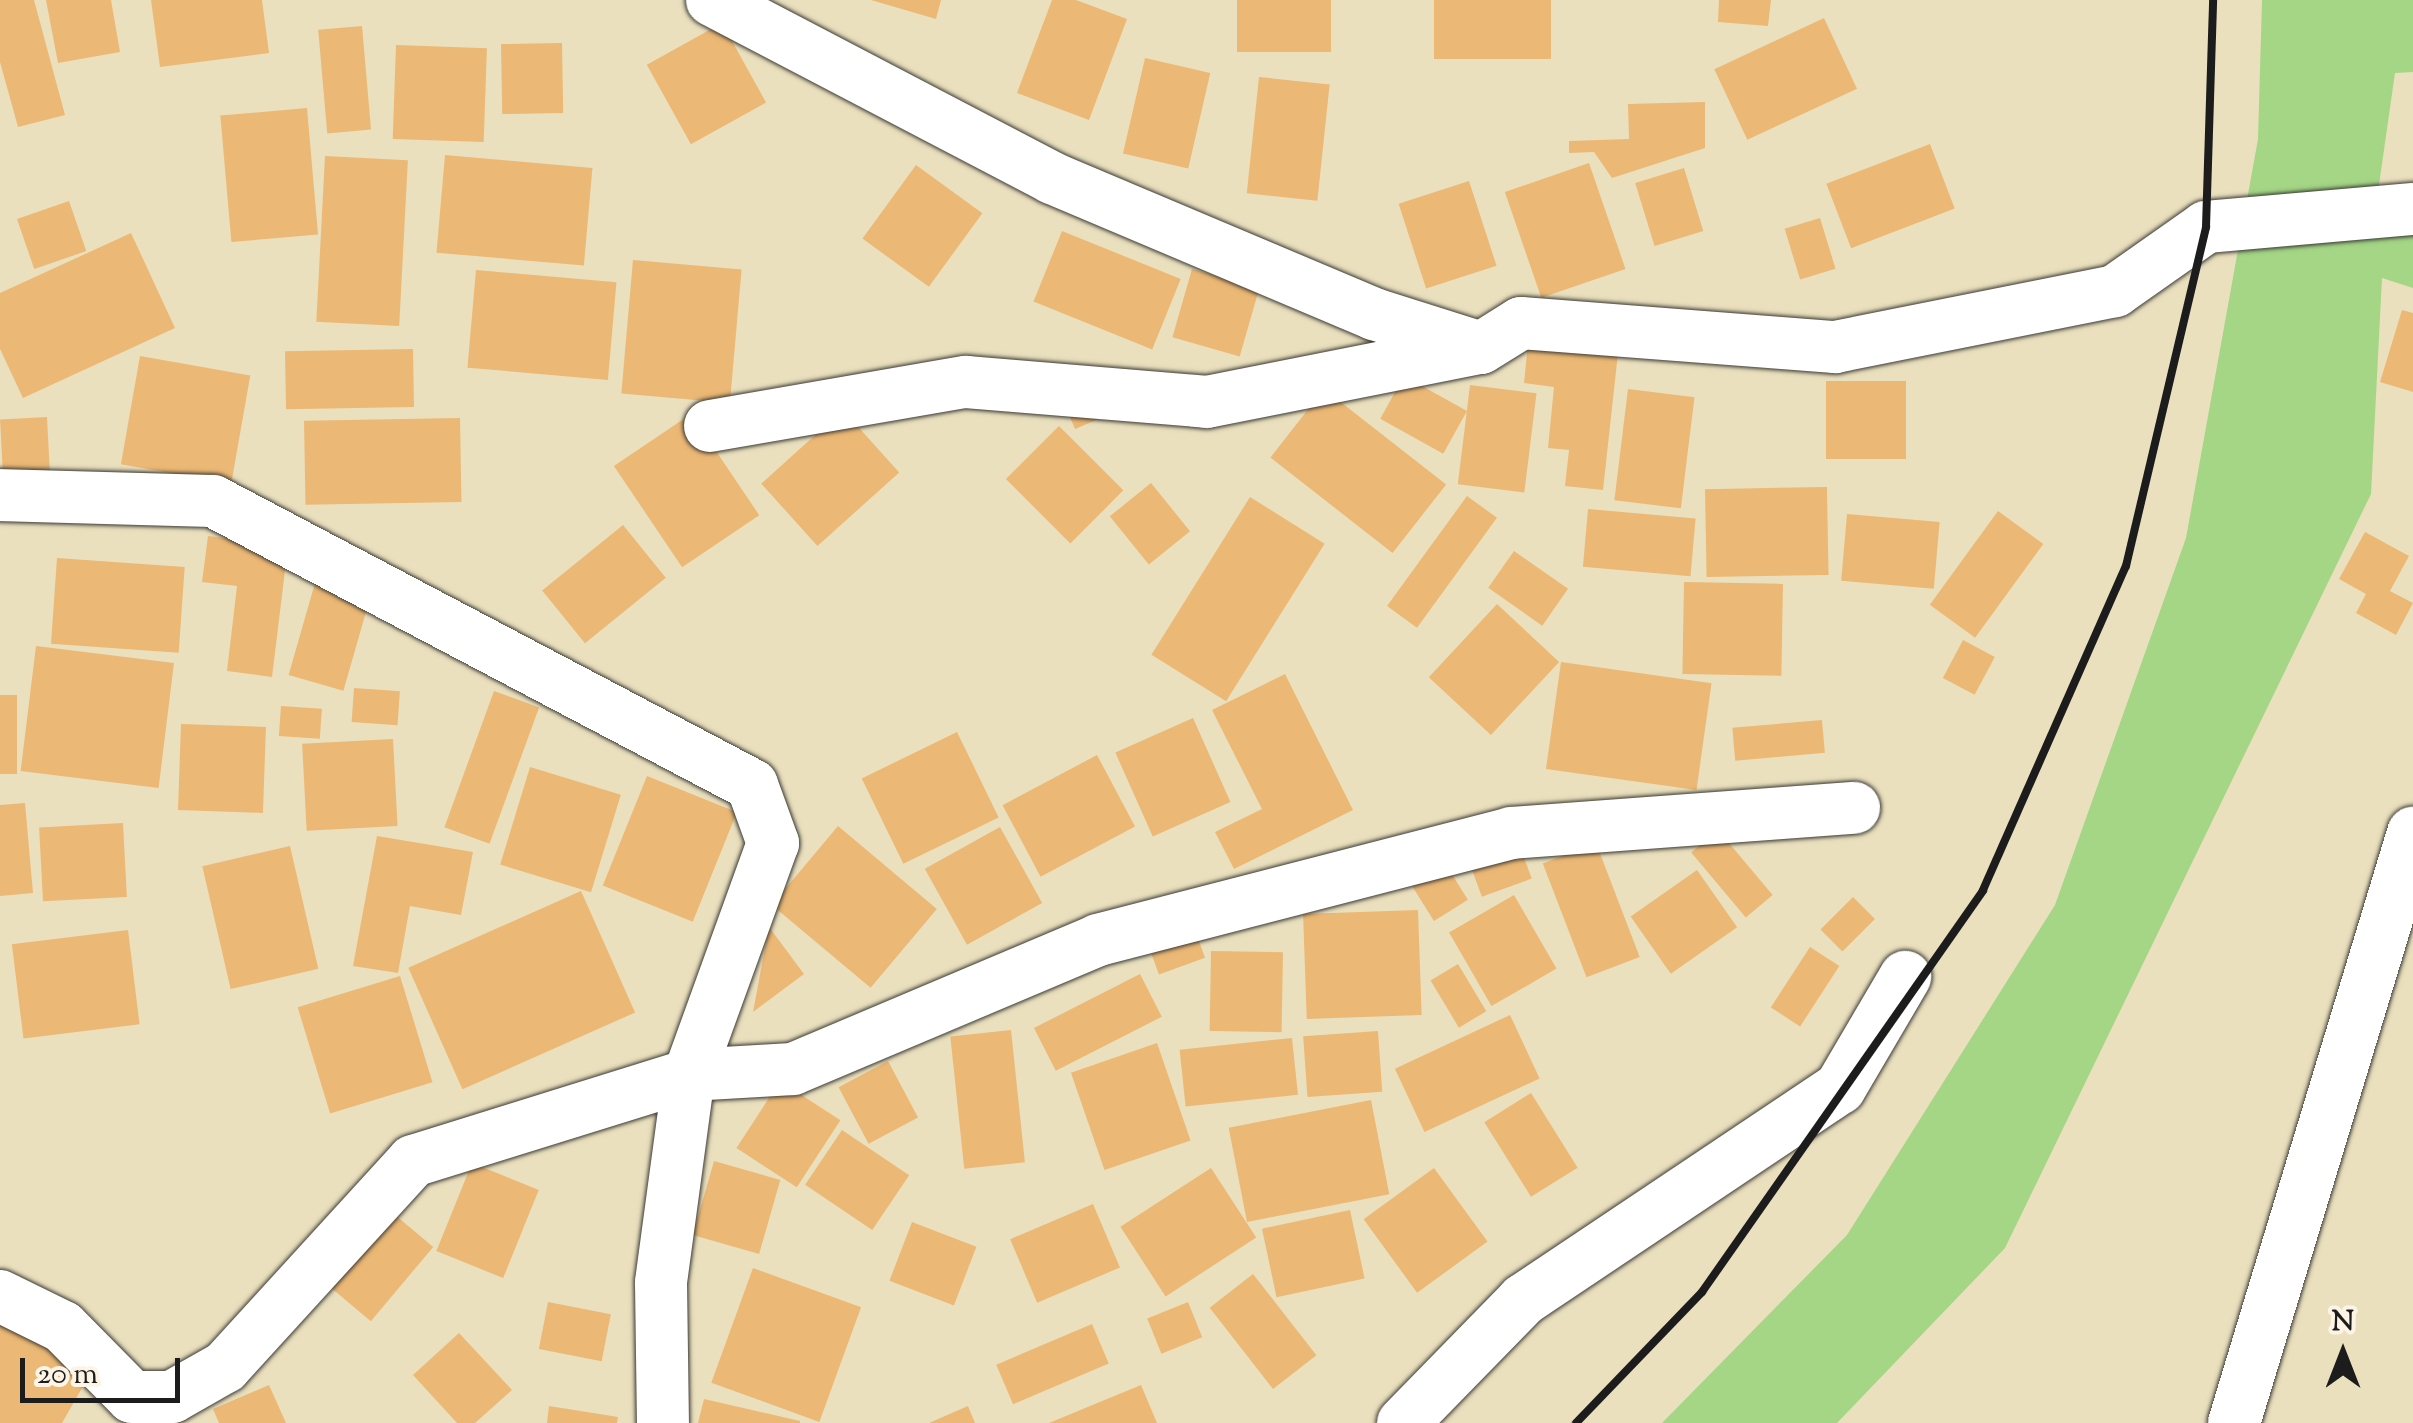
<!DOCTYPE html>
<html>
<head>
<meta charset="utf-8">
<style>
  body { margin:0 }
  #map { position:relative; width:2413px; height:1423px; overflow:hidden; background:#eae0be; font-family:"Sorts Mill Goudy",serif }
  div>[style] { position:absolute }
  .green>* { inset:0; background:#a4d686 }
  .building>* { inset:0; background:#ecb875; transform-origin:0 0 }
  .roads { filter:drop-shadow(0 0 2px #3b3934) drop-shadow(0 0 2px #3b3934) }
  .minor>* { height:52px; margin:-26px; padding:0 26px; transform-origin:26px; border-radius:26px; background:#fff }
  .rail>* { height:8px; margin:-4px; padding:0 4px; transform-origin:4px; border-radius:4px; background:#1c1c1c }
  span { translate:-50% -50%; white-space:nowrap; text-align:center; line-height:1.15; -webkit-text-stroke:8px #fcf5e5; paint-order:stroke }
  .north { position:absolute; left:2293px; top:1303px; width:100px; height:100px; -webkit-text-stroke:8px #fcf5e5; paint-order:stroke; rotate:0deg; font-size:28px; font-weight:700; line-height:40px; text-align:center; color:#1c1c1c }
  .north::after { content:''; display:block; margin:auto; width:35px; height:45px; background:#1c1c1c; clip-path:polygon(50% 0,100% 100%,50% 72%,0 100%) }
  .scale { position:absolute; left:20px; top:1358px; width:160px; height:45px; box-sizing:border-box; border:5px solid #1c1c1c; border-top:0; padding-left:12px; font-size:30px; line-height:35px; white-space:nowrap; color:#1c1c1c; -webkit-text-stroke:8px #fcf5e5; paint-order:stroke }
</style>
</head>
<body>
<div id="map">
  <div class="green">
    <div style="clip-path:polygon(2262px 0,2413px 0,2413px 72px,2395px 73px,2377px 199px,2413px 214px,2413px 288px,2382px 278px,2371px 494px,2005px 1248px,1837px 1423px,1662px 1423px,1847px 1235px,2055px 905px,2186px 538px,2258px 139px)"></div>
  </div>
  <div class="building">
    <div style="clip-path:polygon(0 0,34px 0,65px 115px,18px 127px,0 62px)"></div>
    <div style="clip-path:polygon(46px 0,111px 0,120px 52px,58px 63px)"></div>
    <div style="clip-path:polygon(151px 0,262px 0,269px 53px,160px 67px)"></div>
    <div style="clip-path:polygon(871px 0,941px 0,936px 19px)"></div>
    <div style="clip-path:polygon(1052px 0,1076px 0,1127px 19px,1089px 120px,1017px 93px)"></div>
    <div style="left:1237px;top:0;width:94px;height:52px"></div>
    <div style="left:1434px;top:0;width:117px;height:59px"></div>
    <div style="clip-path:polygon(1719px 0,1771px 0,1768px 26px,1718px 22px)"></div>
    <div style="left:1824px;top:18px;width:78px;height:121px;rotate:65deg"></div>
    <div style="left:722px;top:23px;width:91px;height:86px;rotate:61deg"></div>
    <div style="left:362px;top:26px;width:104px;height:44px;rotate:85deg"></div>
    <div style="left:562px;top:43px;width:70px;height:61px;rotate:89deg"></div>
    <div style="left:396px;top:45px;width:91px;height:94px;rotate:2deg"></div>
    <div style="left:1145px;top:58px;width:67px;height:98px;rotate:13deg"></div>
    <div style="left:1259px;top:77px;width:71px;height:117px;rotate:6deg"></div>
    <div style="clip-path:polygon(1705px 102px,1705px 148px,1612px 178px,1594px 152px,1569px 153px,1569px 141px,1629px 139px,1628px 104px)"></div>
    <div style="left:307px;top:108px;width:127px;height:87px;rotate:85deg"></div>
    <div style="left:1930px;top:144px;width:69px;height:111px;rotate:69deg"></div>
    <div style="left:445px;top:155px;width:148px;height:98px;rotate:5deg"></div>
    <div style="left:325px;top:156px;width:83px;height:166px;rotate:3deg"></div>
    <div style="left:1589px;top:163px;width:112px;height:89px;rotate:71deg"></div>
    <div style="left:916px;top:165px;width:82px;height:91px;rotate:36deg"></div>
    <div style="left:1684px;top:168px;width:66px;height:51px;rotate:73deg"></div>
    <div style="left:1469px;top:181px;width:89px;height:74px;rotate:72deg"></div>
    <div style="left:69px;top:201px;width:53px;height:55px;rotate:71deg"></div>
    <div style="left:1820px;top:218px;width:53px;height:37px;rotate:73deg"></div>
    <div style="left:1062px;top:231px;width:128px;height:76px;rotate:22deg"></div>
    <div style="clip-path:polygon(131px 233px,175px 328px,23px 398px,0 349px,0 293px)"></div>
    <div style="left:633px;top:260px;width:109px;height:134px;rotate:5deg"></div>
    <div style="left:1192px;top:269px;width:70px;height:71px;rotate:16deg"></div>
    <div style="left:476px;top:270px;width:141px;height:98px;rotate:5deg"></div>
    <div style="clip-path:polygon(2402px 310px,2413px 313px,2413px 392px,2380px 382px)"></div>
    <div style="clip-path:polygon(1529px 334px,1619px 344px,1603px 490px,1565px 486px,1569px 450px,1548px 448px,1554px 387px,1524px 383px)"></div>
    <div style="left:413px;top:349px;width:58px;height:128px;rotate:89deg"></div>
    <div style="left:140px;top:356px;width:112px;height:110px;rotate:10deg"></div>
    <div style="left:1404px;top:376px;width:72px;height:49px;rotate:29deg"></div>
    <div style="left:1826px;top:381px;width:80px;height:78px"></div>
    <div style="left:1470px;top:385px;width:67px;height:100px;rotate:7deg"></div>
    <div style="left:1324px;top:389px;width:155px;height:87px;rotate:38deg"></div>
    <div style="left:1628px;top:389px;width:67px;height:112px;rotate:7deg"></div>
    <div style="clip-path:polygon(1066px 408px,1101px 418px,1075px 429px)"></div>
    <div style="left:843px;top:410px;width:84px;height:110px;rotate:48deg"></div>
    <div style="left:691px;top:414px;width:122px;height:93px;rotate:56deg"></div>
    <div style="left:47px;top:417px;width:57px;height:47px;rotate:87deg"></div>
    <div style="left:460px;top:418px;width:84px;height:156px;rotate:89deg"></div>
    <div style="left:1059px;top:426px;width:91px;height:75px;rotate:45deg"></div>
    <div style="left:1151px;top:483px;width:62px;height:53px;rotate:51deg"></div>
    <div style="left:1827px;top:487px;width:88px;height:122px;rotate:89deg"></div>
    <div style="left:1467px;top:496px;width:37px;height:136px;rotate:36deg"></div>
    <div style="left:1250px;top:497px;width:88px;height:186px;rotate:32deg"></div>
    <div style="left:1588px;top:509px;width:108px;height:58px;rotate:5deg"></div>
    <div style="left:1998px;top:511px;width:56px;height:116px;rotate:36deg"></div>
    <div style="left:1847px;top:514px;width:93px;height:67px;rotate:5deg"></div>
    <div style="left:623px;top:525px;width:68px;height:104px;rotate:51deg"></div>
    <div style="clip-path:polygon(2365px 532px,2409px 556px,2390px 591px,2413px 603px,2396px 635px,2356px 613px,2366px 594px,2339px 579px)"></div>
    <div style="clip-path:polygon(208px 536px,288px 546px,272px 677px,227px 671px,237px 586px,202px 582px)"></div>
    <div style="left:1514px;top:551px;width:66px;height:45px;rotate:35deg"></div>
    <div style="left:57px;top:558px;width:128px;height:86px;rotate:4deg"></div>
    <div style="left:317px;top:576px;width:57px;height:103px;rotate:16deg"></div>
    <div style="left:1684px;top:582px;width:99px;height:92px;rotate:1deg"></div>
    <div style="left:1497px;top:604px;width:85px;height:100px;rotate:43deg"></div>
    <div style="left:1963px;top:640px;width:36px;height:43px;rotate:28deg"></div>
    <div style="left:36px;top:646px;width:139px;height:126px;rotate:7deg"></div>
    <div style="left:1561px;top:662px;width:152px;height:108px;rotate:8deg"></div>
    <div style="clip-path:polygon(1285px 674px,1353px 810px,1234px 869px,1215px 832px,1262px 809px,1212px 710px)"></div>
    <div style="left:354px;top:688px;width:46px;height:34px;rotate:4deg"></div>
    <div style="left:494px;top:691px;width:48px;height:145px;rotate:20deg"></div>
    <div style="left:0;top:695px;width:17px;height:79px"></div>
    <div style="left:281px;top:706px;width:41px;height:30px;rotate:4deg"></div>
    <div style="left:1193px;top:718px;width:92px;height:85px;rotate:66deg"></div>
    <div style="left:1822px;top:720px;width:33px;height:90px;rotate:85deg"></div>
    <div style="left:181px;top:724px;width:85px;height:86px;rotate:2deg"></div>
    <div style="left:957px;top:732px;width:95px;height:106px;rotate:64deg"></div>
    <div style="left:393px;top:739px;width:87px;height:91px;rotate:87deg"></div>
    <div style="left:1097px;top:755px;width:81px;height:107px;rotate:62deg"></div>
    <div style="left:530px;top:767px;width:95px;height:102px;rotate:17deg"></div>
    <div style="left:647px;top:776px;width:97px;height:118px;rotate:22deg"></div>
    <div style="clip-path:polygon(25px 803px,33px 893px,0 896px,0 805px)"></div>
    <div style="left:123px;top:823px;width:74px;height:84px;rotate:87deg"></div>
    <div style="left:838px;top:826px;width:129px;height:103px;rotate:40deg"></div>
    <div style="left:1000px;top:827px;width:87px;height:86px;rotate:61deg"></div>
    <div style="left:1718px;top:830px;width:85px;height:35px;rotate:50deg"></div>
    <div style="clip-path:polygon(377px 836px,473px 852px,461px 915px,410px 906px,398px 973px,353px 966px)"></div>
    <div style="left:1518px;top:841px;width:40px;height:53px;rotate:70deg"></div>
    <div style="left:1596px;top:843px;width:122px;height:57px;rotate:69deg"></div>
    <div style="left:290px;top:846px;width:126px;height:90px;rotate:77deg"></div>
    <div style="left:1443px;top:860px;width:47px;height:40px;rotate:58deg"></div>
    <div style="left:1697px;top:870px;width:70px;height:81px;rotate:55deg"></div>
    <div style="left:581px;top:891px;width:133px;height:189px;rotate:66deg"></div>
    <div style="left:1514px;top:895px;width:85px;height:75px;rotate:60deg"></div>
    <div style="left:1853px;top:897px;width:31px;height:46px;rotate:45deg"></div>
    <div style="left:1418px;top:910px;width:105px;height:115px;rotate:88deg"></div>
    <div style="left:1192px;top:922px;width:38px;height:49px;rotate:70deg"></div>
    <div style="clip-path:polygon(769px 927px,804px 974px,753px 1012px)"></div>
    <div style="left:128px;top:930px;width:95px;height:117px;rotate:83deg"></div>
    <div style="left:1810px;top:947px;width:35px;height:72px;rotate:33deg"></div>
    <div style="left:1211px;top:951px;width:72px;height:80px;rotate:1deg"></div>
    <div style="left:1458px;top:964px;width:55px;height:32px;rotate:59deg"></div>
    <div style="left:1140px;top:974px;width:48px;height:119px;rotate:63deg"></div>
    <div style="left:400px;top:976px;width:111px;height:107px;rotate:73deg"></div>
    <div style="left:1510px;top:1015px;width:70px;height:127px;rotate:65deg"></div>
    <div style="left:1011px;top:1030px;width:133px;height:61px;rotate:84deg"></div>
    <div style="left:1378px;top:1031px;width:61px;height:75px;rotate:86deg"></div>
    <div style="left:1292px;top:1038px;width:57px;height:113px;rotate:84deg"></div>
    <div style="left:1157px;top:1043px;width:103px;height:91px;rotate:71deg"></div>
    <div style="left:888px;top:1061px;width:64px;height:56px;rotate:62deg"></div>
    <div style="left:780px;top:1081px;width:72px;height:80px;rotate:33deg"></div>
    <div style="left:1531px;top:1093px;width:88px;height:55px;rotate:58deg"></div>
    <div style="left:1371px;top:1100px;width:96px;height:145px;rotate:79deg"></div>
    <div style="left:842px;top:1130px;width:81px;height:66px;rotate:34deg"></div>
    <div style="left:714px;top:1161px;width:69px;height:77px;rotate:16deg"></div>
    <div style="left:472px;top:1163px;width:72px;height:95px;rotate:22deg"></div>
    <div style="left:1211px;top:1168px;width:83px;height:108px;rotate:57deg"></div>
    <div style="left:1434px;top:1168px;width:91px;height:87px;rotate:54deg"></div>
    <div style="left:1093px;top:1204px;width:69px;height:90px;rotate:67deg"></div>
    <div style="left:388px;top:1209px;width:59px;height:97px;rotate:40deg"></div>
    <div style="left:1350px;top:1210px;width:70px;height:90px;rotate:78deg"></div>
    <div style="left:912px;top:1222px;width:69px;height:63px;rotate:21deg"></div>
    <div style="left:753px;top:1268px;width:115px;height:122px;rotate:20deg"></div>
    <div style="left:1253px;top:1274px;width:103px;height:55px;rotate:52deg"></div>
    <div style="left:548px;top:1302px;width:64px;height:48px;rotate:11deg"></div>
    <div style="left:1188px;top:1302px;width:38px;height:44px;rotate:68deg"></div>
    <div style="clip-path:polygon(0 1313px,94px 1367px,62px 1423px,0 1423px)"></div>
    <div style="left:1092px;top:1324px;width:43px;height:104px;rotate:67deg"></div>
    <div style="clip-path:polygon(459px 1333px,512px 1390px,475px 1423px,457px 1423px,413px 1375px)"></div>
    <div style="clip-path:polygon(269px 1385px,286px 1423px,219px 1423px,213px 1409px)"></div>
    <div style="clip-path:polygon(1141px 1385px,1157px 1423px,1049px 1423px)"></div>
    <div style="clip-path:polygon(704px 1399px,800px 1421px,800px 1423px,698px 1423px)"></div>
    <div style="clip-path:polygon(549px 1406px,618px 1417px,617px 1423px,547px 1423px)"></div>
    <div style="clip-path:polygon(968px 1406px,975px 1423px,929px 1423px)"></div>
  </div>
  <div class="roads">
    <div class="minor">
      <div style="left:712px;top:0;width:384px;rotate:27.6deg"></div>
      <div style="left:1052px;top:178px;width:350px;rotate:22.9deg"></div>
      <div style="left:1374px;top:314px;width:112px;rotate:17.6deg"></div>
      <div style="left:1481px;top:348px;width:47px;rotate:-32deg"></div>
      <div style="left:1521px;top:323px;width:315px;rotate:4.4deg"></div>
      <div style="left:1835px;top:347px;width:286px;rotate:-11.3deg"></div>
      <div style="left:2115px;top:291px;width:111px;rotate:-35.1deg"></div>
      <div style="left:2206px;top:227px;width:208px;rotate:-5deg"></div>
      <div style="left:710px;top:426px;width:260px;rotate:-9.8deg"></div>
      <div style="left:966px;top:382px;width:242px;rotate:4.7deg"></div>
      <div style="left:1207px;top:402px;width:272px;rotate:-11.2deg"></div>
      <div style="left:0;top:495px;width:213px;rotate:1.6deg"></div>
      <div style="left:213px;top:501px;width:609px;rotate:27.78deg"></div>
      <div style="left:752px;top:785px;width:62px;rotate:70.1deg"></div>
      <div style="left:773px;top:843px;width:247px;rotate:109.9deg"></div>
      <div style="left:689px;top:1075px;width:210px;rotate:97.7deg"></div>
      <div style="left:661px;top:1283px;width:140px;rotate:89.2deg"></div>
      <div style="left:0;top:1296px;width:70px;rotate:26.2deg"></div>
      <div style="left:63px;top:1327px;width:98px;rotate:45.4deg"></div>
      <div style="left:132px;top:1397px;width:40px"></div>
      <div style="left:172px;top:1397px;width:61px;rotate:-29.5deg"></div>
      <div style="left:225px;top:1367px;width:279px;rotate:-47.6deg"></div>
      <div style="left:413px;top:1161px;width:289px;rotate:-17.3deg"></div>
      <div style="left:689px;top:1075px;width:104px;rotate:-3.3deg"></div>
      <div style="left:793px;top:1069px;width:331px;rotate:-22.9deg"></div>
      <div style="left:1098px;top:940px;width:427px;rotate:-14.5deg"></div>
      <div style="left:1511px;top:833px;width:344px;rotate:-4.2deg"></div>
      <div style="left:1403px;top:1423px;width:172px;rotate:-45.7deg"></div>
      <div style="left:1523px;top:1300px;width:381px;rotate:-33.8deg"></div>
      <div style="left:1840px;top:1088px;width:129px;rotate:-59.6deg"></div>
      <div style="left:2234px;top:1423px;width:617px;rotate:-73.12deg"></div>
    </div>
  </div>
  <div class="rail">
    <div style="left:1576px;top:1423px;width:182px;rotate:-46.1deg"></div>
    <div style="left:1702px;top:1292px;width:490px;rotate:-55deg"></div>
    <div style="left:1983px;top:890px;width:354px;rotate:-66.2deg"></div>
    <div style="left:2126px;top:566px;width:348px;rotate:-76.7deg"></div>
    <div style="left:2206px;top:227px;width:227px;rotate:-88.2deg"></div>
  </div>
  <div class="north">N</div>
  <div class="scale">20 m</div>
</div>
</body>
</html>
